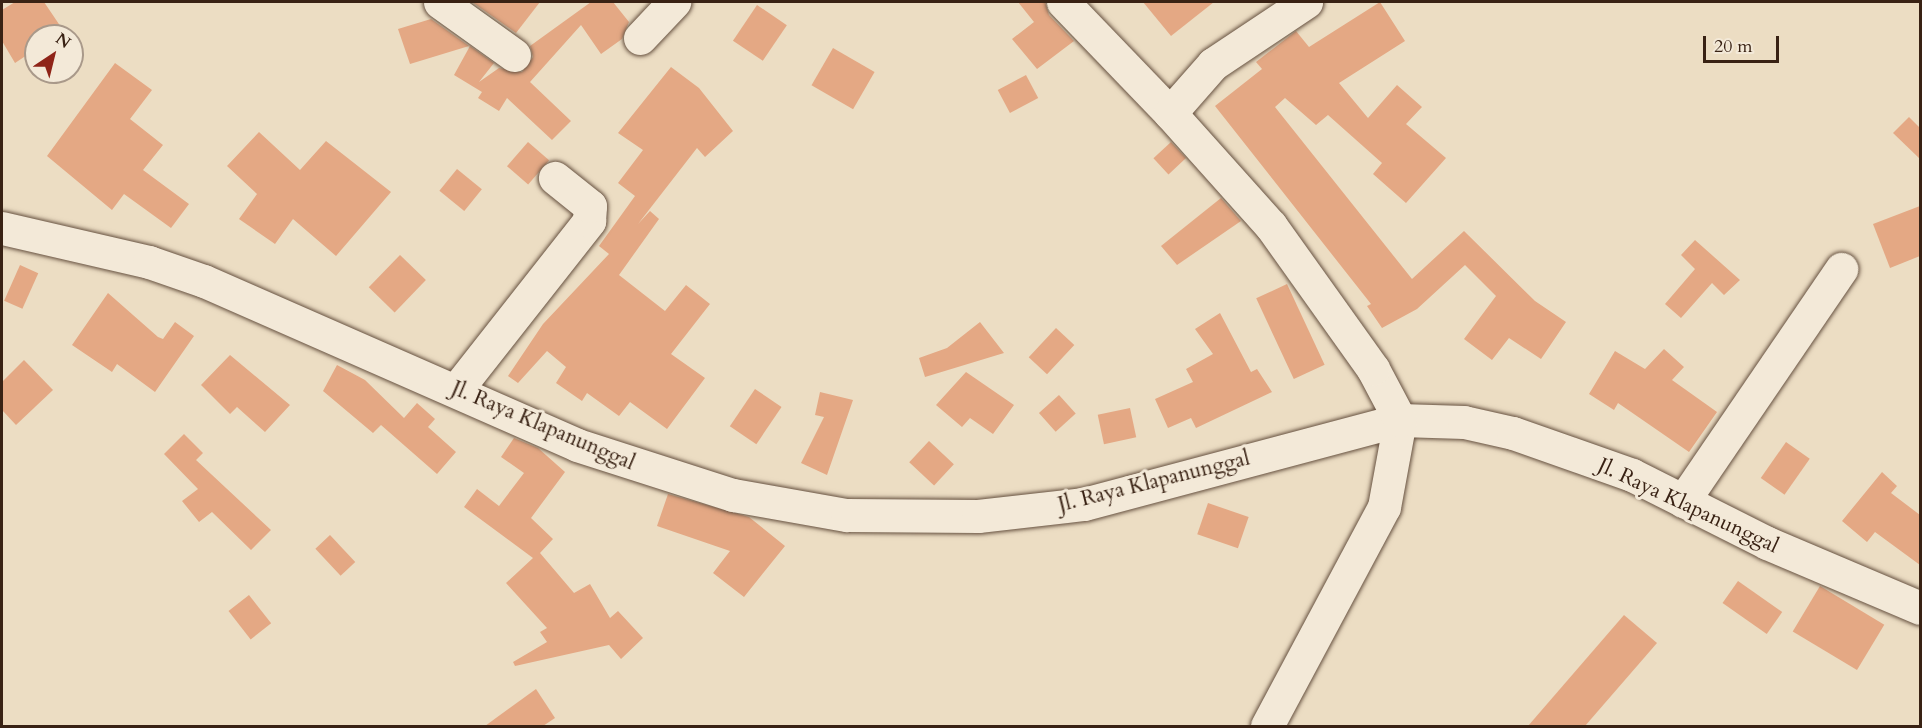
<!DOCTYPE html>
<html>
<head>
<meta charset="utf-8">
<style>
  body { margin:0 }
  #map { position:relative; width:1922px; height:728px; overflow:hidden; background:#ecddc3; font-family:Cardo,serif }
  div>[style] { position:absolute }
  .building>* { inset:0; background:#e4a884; transform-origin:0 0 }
  .roads { filter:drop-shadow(0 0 2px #665140) drop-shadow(0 0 2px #665140) }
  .minor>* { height:33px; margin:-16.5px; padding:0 16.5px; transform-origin:16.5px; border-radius:16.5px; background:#f3e9d8 }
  span { translate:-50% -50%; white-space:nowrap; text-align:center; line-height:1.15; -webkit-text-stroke:6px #f3e9d8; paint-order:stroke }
  .street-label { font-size:21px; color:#392214 }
  .frame { position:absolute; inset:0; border:3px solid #392214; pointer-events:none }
  .north { position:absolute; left:24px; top:24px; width:60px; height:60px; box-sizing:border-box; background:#f3e9d8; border:2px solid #a9998a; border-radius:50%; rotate:35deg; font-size:16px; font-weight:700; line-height:24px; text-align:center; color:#392214 }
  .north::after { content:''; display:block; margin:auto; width:21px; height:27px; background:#8f2418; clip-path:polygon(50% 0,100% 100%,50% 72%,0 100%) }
  .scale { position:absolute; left:1703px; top:36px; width:76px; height:27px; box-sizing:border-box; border:3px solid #392214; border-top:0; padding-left:8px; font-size:18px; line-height:21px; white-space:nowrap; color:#392214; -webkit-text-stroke:4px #f3e9d8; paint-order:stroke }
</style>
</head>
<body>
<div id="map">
  <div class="building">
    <div style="clip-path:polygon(15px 2px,44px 2px,67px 36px,36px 36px,36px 49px,15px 63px,2px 41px,2px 10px)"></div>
    <div style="clip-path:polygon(472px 2px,540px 2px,516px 33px)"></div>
    <div style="clip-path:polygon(591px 2px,613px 2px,629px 22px,622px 39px,601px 54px,581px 25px,530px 82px,571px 121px,552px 140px,507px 98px,499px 111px,478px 98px,482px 92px,454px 75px,470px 46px,494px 63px,479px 82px,499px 68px,522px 72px,533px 57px,530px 46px)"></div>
    <div style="clip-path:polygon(1018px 2px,1045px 2px,1049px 15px,1074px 41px,1037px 69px,1012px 39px,1034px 22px)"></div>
    <div style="clip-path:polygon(1143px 2px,1214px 2px,1171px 36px)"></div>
    <div style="clip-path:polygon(1380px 2px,1405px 41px,1339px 83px,1368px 118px,1397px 85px,1422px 107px,1406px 124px,1446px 158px,1406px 203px,1373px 174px,1382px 163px,1328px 115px,1316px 125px,1285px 98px,1275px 107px,1412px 279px,1464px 231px,1535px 301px,1566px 322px,1541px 359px,1509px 338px,1492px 360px,1464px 339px,1496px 296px,1465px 265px,1417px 309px,1382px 328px,1367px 306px,1371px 304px,1215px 106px,1262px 69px,1256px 62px,1296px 31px,1309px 47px)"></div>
    <div style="left:757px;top:5px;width:36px;height:43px;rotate:34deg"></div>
    <div style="clip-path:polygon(431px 19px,469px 46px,410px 64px,398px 29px)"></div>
    <div style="left:833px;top:48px;width:48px;height:43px;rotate:30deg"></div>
    <div style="clip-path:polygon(115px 63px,152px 90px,130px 119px,163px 145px,143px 170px,189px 204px,171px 228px,124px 194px,112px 210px,47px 156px)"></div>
    <div style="clip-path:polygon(671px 67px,699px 88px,733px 131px,705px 157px,697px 148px,638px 224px,650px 211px,659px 219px,619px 275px,665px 311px,686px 285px,710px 304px,671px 354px,705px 378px,667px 429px,630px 402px,619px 416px,587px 393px,582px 401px,556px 383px,566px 367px,547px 351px,518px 383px,508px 376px,543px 324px,609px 254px,599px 246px,635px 196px,618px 183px,643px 150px,618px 133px)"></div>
    <div style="left:1026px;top:75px;width:26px;height:32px;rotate:62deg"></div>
    <div style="clip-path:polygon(1909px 117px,1920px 128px,1920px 159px,1893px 133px)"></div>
    <div style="clip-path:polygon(259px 132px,300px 170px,326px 141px,391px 192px,336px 256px,293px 219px,275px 244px,239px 219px,257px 194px,227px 166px)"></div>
    <div style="left:528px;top:142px;width:28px;height:32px;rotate:41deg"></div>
    <div style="left:1171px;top:142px;width:22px;height:24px;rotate:47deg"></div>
    <div style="left:457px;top:169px;width:32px;height:28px;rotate:39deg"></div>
    <div style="clip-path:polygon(1221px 198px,1241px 221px,1177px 265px,1161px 246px)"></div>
    <div style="clip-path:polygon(1920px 206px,1920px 256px,1890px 268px,1873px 224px)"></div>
    <div style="clip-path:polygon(1695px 240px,1740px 280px,1724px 295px,1712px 283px,1681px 318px,1665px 304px,1695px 269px,1681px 255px)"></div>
    <div style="left:400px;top:255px;width:36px;height:45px;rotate:44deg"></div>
    <div style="left:20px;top:265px;width:20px;height:39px;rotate:24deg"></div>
    <div style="left:1287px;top:284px;width:89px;height:34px;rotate:65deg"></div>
    <div style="clip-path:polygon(108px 293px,158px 337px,163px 339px,175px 322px,194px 336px,155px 392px,117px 364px,112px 372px,72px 345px)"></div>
    <div style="clip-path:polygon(1220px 313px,1251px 372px,1257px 369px,1272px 392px,1196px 428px,1191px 418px,1168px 428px,1155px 399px,1193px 382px,1186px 369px,1213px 354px,1195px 329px)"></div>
    <div style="clip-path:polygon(980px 322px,1004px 353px,925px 377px,919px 358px,947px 348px)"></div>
    <div style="left:1056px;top:328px;width:25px;height:40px;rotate:43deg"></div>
    <div style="clip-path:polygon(1664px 349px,1684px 367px,1672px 380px,1717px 412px,1689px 452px,1618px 403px,1614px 410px,1589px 394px,1615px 351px,1645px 369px)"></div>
    <div style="clip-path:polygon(230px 355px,290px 405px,265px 432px,237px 407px,230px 414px,201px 385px)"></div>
    <div style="clip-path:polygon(24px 360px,53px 390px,16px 425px,2px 410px,2px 382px)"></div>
    <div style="clip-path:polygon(337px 365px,365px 380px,404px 418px,417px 403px,435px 419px,428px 427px,456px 452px,437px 474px,381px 425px,373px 433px,323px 391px)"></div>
    <div style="clip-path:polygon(966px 372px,1014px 405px,993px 434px,970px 418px,962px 427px,936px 405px)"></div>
    <div style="left:755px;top:389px;width:32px;height:45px;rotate:34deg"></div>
    <div style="clip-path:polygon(820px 392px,853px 400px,827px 475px,801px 463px,824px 417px,815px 415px)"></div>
    <div style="left:1059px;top:395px;width:25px;height:27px;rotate:48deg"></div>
    <div style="left:1130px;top:408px;width:30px;height:33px;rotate:78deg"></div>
    <div style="clip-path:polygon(184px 434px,203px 453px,196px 460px,271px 530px,251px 550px,212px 512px,199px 522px,182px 501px,198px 489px,164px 454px)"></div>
    <div style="clip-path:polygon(514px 438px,538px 448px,565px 472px,531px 518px,553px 539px,540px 553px,574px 593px,590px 584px,610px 618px,618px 611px,643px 638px,621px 659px,609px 645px,515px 666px,513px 662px,547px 642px,540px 632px,547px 628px,506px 583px,533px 558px,464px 507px,477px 489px,499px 506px,524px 473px,501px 457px)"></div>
    <div style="left:929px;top:441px;width:34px;height:29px;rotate:43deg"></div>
    <div style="left:1786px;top:442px;width:29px;height:44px;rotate:35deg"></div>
    <div style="clip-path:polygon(1882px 472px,1897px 486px,1891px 493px,1920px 515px,1920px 565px,1875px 532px,1867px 542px,1842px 521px)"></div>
    <div style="clip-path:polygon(668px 494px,749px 517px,785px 546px,744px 597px,713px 573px,730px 551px,657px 526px)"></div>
    <div style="left:1208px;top:503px;width:43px;height:33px;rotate:19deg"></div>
    <div style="left:330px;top:535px;width:37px;height:20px;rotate:47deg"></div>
    <div style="left:1738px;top:581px;width:54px;height:27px;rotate:35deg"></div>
    <div style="left:1820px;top:586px;width:75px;height:53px;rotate:31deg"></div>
    <div style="left:249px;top:595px;width:36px;height:26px;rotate:52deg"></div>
    <div style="clip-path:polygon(1624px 615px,1657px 643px,1585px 726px,1528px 726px)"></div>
    <div style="clip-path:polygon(536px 689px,555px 718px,543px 726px,485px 726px)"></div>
  </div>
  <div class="roads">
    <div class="minor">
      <div style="left:440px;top:2px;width:91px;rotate:35.6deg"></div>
      <div style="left:1063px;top:2px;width:154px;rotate:46.1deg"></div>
      <div style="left:640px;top:38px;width:50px;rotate:-46.6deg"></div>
      <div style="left:2px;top:228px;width:151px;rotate:13deg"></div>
      <div style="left:149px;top:262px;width:58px;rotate:19.1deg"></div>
      <div style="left:204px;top:281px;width:407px;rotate:23.7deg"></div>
      <div style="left:577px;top:445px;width:164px;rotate:17.8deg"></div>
      <div style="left:733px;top:495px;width:116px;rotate:10deg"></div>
      <div style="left:847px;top:515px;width:131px;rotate:0.4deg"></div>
      <div style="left:978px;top:516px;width:107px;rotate:-6.5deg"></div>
      <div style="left:1084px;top:504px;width:327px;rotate:-14.9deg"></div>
      <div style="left:1400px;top:420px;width:64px;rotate:1.8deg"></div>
      <div style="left:1464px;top:422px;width:50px;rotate:12.7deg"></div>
      <div style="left:1513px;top:433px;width:126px;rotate:19.4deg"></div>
      <div style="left:1632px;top:475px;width:151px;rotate:26.7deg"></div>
      <div style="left:1767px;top:543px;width:166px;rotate:23deg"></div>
      <div style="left:457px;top:389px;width:214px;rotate:-51.8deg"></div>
      <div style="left:589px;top:221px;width:15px;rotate:-86deg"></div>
      <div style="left:590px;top:206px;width:45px;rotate:-141.3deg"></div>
      <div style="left:1683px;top:501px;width:281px;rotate:-55.7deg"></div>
      <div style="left:1267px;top:726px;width:248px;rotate:-61.9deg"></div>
      <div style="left:1384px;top:507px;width:88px;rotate:-79.6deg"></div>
      <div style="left:1400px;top:420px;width:58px;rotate:-117.9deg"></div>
      <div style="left:1373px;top:369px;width:176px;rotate:-125.5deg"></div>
      <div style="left:1271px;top:226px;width:152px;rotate:-131.8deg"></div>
      <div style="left:1170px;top:113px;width:65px;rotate:-48.7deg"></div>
      <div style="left:1213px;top:64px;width:112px;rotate:-33.7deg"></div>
    </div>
  </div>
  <div class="street-label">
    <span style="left:543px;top:426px;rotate:23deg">Jl. Raya Klapanunggal</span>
    <span style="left:1154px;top:482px;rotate:-14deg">Jl. Raya Klapanunggal</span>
    <span style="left:1688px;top:506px;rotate:25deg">Jl. Raya Klapanunggal</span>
  </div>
  <div class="frame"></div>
  <div class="north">N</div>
  <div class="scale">20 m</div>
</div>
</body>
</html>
